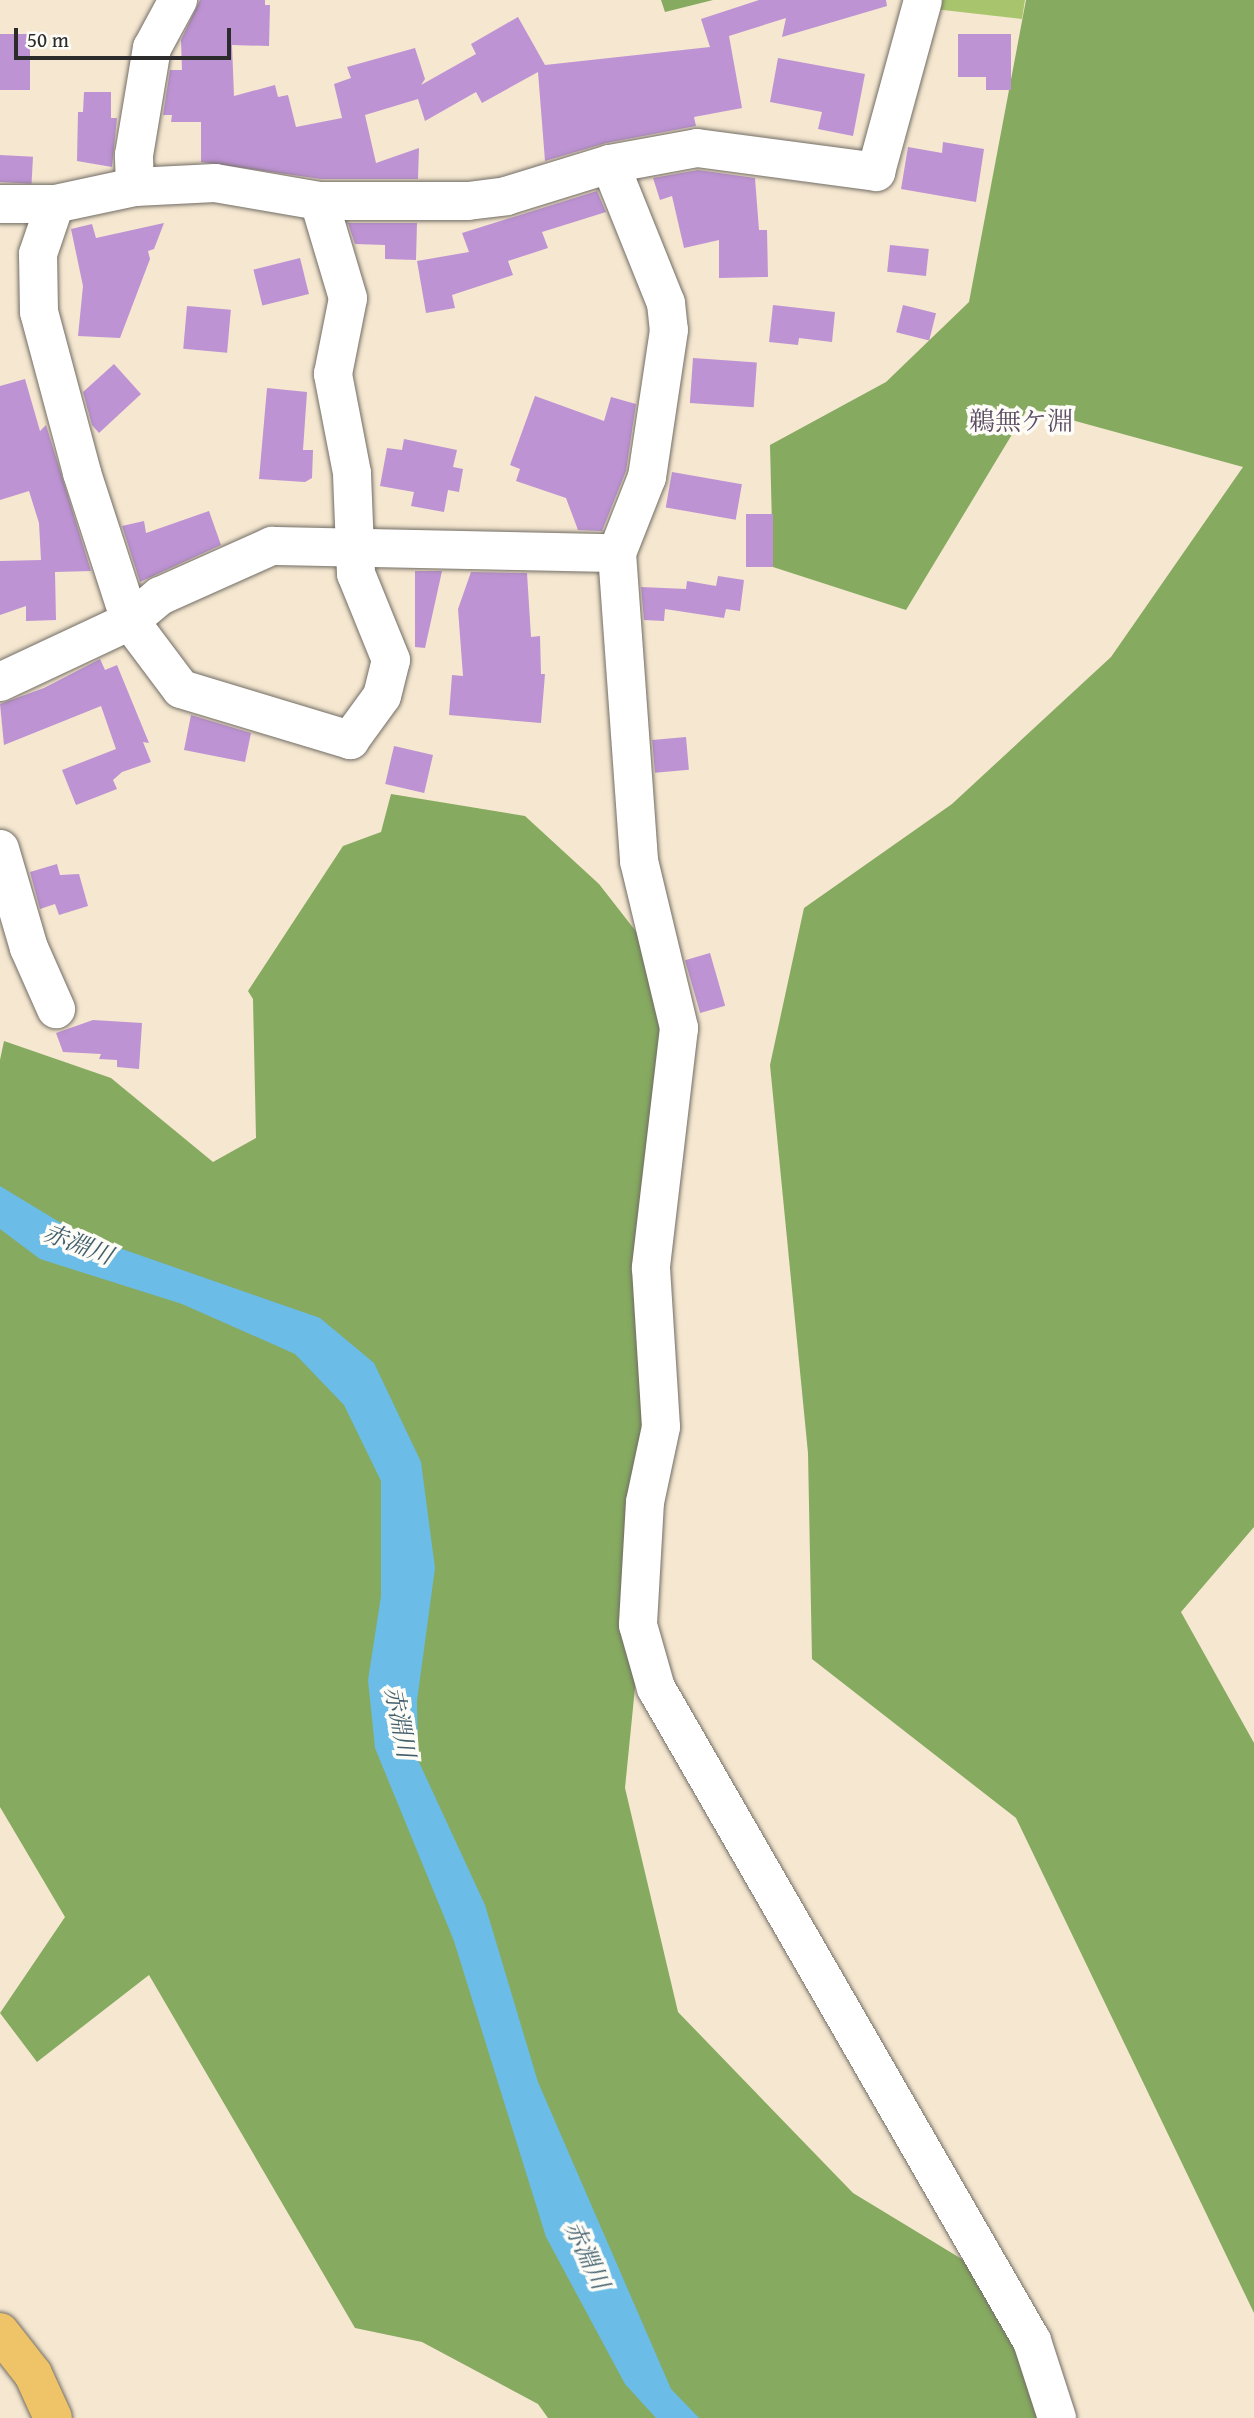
<!DOCTYPE html>
<html>
<head>
<meta charset="utf-8">
<style>
  body { margin:0 }
  #map { position:relative; width:1254px; height:2418px; overflow:hidden; background:#f5e7d0; font-family:"Gentium Book Plus","Noto Serif JP",serif }
  div>[style] { position:absolute }
  .green>* { inset:0; background:#a8c56d }
  .forest>* { inset:0; background:#86aa60 }
  .water>* { inset:0; background:#6bbce6 }
  .building>* { inset:0; background:#bd93d3; transform-origin:0 0 }
  .roads { filter:drop-shadow(0 0 2px #726d65) drop-shadow(0 0 2px #726d65) }
  .minor>* { height:38px; margin:-19px; padding:0 19px; transform-origin:19px; border-radius:19px; background:#fff }
  .major>* { height:38px; margin:-19px; padding:0 19px; transform-origin:19px; border-radius:19px; background:#efc469 }
  span { translate:-50% -50%; white-space:nowrap; text-align:center; line-height:1.15; -webkit-text-stroke:7px #fdfcf7; paint-order:stroke }
  .water-label { font-size:24px; color:#415e6c; font-style:italic }
  .quarter-label { font-size:26px; color:#5e4f66 }
  .scale { position:absolute; left:14px; top:28px; width:217px; height:32px; box-sizing:border-box; border:4px solid #2b2b2b; border-top:0; padding-left:9px; font-size:21px; line-height:24px; white-space:nowrap; color:#2b2b2b; -webkit-text-stroke:5px #fdfcf7; paint-order:stroke }
</style>
</head>
<body>
<div id="map">
  <div class="green">
    <div style="clip-path:polygon(936px 0,1025px 0,1022px 19px,934px 9px)"></div>
  </div>
  <div class="forest">
    <div style="clip-path:polygon(661px 0,713px 0,665px 12px)"></div>
    <div style="clip-path:polygon(1026px 0,1254px 0,1254px 1527px,1181px 1612px,1254px 1743px,1254px 2313px,1016px 1818px,812px 1659px,808px 1453px,770px 1065px,804px 908px,952px 804px,1111px 657px,1243px 467px,1028px 408px,906px 610px,773px 567px,770px 445px,886px 382px,969px 302px)"></div>
    <div style="clip-path:polygon(391px 794px,525px 816px,599px 884px,652px 952px,677px 1051px,661px 1427px,625px 1788px,678px 2012px,853px 2193px,965px 2261px,1020px 2351px,1042px 2418px,548px 2418px,538px 2404px,422px 2342px,355px 2328px,149px 1975px,37px 2062px,0 2013px,65px 1917px,0 1807px,0 1060px,4px 1041px,111px 1078px,213px 1162px,256px 1138px,253px 999px,248px 991px,343px 846px,381px 832px)"></div>
  </div>
  <div class="water">
    <div style="clip-path:polygon(0 1186px,79px 1234px,320px 1318px,374px 1363px,421px 1462px,435px 1568px,417px 1701px,418px 1760px,485px 1905px,538px 2082px,671px 2389px,699px 2418px,656px 2418px,625px 2384px,546px 2237px,454px 1941px,375px 1748px,368px 1680px,381px 1596px,381px 1481px,344px 1405px,295px 1354px,182px 1304px,40px 1259px,0 1229px)"></div>
  </div>
  <div class="building">
    <div style="clip-path:polygon(200px 0,265px 0,265px 5px,270px 5px,269px 46px,232px 45px,234px 96px,275px 85px,278px 97px,288px 95px,296px 127px,342px 118px,334px 84px,351px 78px,347px 67px,415px 48px,425px 79px,421px 85px,476px 54px,471px 44px,518px 17px,545px 65px,710px 47px,701px 19px,759px 0,886px 0,887px 6px,782px 37px,786px 18px,729px 36px,742px 108px,694px 117px,696px 126px,606px 143px,545px 161px,538px 72px,482px 103px,476px 92px,425px 121px,418px 99px,365px 115px,376px 163px,419px 148px,418px 179px,321px 179px,201px 162px,201px 122px,171px 122px,172px 115px,163px 115px,170px 70px,182px 70px,181px 40px)"></div>
    <div style="left:0;top:34px;width:30px;height:56px"></div>
    <div style="clip-path:polygon(958px 34px,1011px 34px,1011px 90px,986px 90px,986px 77px,958px 77px)"></div>
    <div style="clip-path:polygon(778px 58px,865px 74px,853px 136px,818px 129px,822px 112px,770px 102px)"></div>
    <div style="clip-path:polygon(84px 92px,111px 92px,111px 118px,117px 118px,112px 167px,77px 161px,78px 112px,83px 112px)"></div>
    <div style="clip-path:polygon(943px 142px,984px 149px,976px 202px,901px 189px,908px 147px,942px 153px)"></div>
    <div style="left:0;top:155px;width:33px;height:27px;rotate:3deg"></div>
    <div style="clip-path:polygon(698px 170px,755px 178px,759px 230px,767px 230px,768px 277px,719px 278px,719px 240px,684px 248px,672px 196px,660px 200px,653px 178px)"></div>
    <div style="clip-path:polygon(597px 191px,606px 212px,542px 232px,548px 248px,508px 261px,513px 275px,452px 295px,455px 308px,426px 313px,417px 261px,469px 252px,462px 233px)"></div>
    <div style="clip-path:polygon(164px 223px,154px 249px,148px 251px,150px 259px,120px 338px,78px 336px,83px 286px,71px 229px,92px 224px,96px 238px)"></div>
    <div style="clip-path:polygon(348px 223px,417px 223px,416px 260px,385px 259px,385px 245px,355px 244px)"></div>
    <div style="left:890px;top:245px;width:39px;height:27px;rotate:6deg"></div>
    <div style="left:300px;top:258px;width:37px;height:48px;rotate:76deg"></div>
    <div style="clip-path:polygon(773px 305px,835px 312px,832px 342px,799px 338px,798px 345px,769px 342px)"></div>
    <div style="left:903px;top:305px;width:34px;height:28px;rotate:14deg"></div>
    <div style="left:187px;top:306px;width:44px;height:43px;rotate:5deg"></div>
    <div style="left:693px;top:358px;width:64px;height:45px;rotate:4deg"></div>
    <div style="clip-path:polygon(114px 364px,141px 394px,99px 433px,92px 425px,83px 392px)"></div>
    <div style="clip-path:polygon(25px 379px,40px 431px,46px 425px,91px 571px,55px 572px,56px 620px,26px 621px,26px 606px,0 615px,0 561px,41px 560px,39px 523px,29px 491px,0 500px,0 386px)"></div>
    <div style="clip-path:polygon(267px 388px,307px 392px,303px 450px,313px 450px,312px 478px,305px 482px,259px 479px)"></div>
    <div style="clip-path:polygon(535px 396px,604px 421px,611px 397px,636px 404px,626px 471px,602px 531px,578px 530px,566px 498px,516px 481px,520px 469px,510px 465px)"></div>
    <div style="clip-path:polygon(404px 439px,457px 450px,453px 467px,463px 469px,459px 492px,448px 490px,444px 512px,411px 506px,414px 492px,380px 486px,387px 448px,402px 450px)"></div>
    <div style="left:672px;top:472px;width:71px;height:36px;rotate:10deg"></div>
    <div style="clip-path:polygon(209px 511px,221px 545px,140px 582px,122px 526px,144px 521px,146px 533px)"></div>
    <div style="left:746px;top:514px;width:27px;height:53px"></div>
    <div style="clip-path:polygon(415px 571px,442px 571px,425px 648px,415px 647px)"></div>
    <div style="clip-path:polygon(471px 572px,527px 573px,531px 637px,540px 636px,541px 674px,545px 674px,541px 723px,449px 715px,452px 675px,463px 676px,458px 609px)"></div>
    <div style="clip-path:polygon(718px 576px,744px 580px,740px 611px,726px 609px,724px 618px,665px 609px,664px 621px,644px 620px,641px 587px,686px 589px,687px 581px,716px 586px)"></div>
    <div style="clip-path:polygon(100px 659px,105px 670px,117px 665px,149px 743px,143px 742px,151px 762px,122px 772px,113px 780px,117px 789px,76px 805px,62px 770px,116px 749px,101px 706px,4px 745px,0 704px,44px 688px)"></div>
    <div style="clip-path:polygon(191px 715px,251px 733px,245px 762px,184px 750px)"></div>
    <div style="left:686px;top:737px;width:33px;height:34px;rotate:85deg"></div>
    <div style="left:394px;top:746px;width:40px;height:39px;rotate:13deg"></div>
    <div style="clip-path:polygon(57px 864px,60px 875px,79px 874px,88px 906px,59px 915px,55px 904px,40px 909px,30px 872px)"></div>
    <div style="left:710px;top:953px;width:55px;height:26px;rotate:74deg"></div>
    <div style="clip-path:polygon(93px 1020px,142px 1023px,139px 1069px,117px 1067px,117px 1060px,99px 1059px,101px 1054px,63px 1052px,56px 1033px)"></div>
  </div>
  <div class="roads">
    <div class="minor">
      <div style="left:610px;top:164px;width:150px;rotate:68.1deg"></div>
      <div style="left:666px;top:303px;width:27px;rotate:84deg"></div>
      <div style="left:669px;top:330px;width:149px;rotate:98.5deg"></div>
      <div style="left:647px;top:477px;width:82px;rotate:111.5deg"></div>
      <div style="left:617px;top:553px;width:309px;rotate:85.9deg"></div>
      <div style="left:639px;top:861px;width:172px;rotate:76.5deg"></div>
      <div style="left:679px;top:1028px;width:242px;rotate:96.7deg"></div>
      <div style="left:651px;top:1268px;width:159px;rotate:86.4deg"></div>
      <div style="left:661px;top:1427px;width:77px;rotate:102deg"></div>
      <div style="left:645px;top:1502px;width:123px;rotate:93.3deg"></div>
      <div style="left:638px;top:1625px;width:66px;rotate:74.1deg"></div>
      <div style="left:656px;top:1688px;width:754px;rotate:60.07deg"></div>
      <div style="left:1032px;top:2341px;width:81px;rotate:72deg"></div>
      <div style="left:135px;top:187px;width:32px;rotate:-92deg"></div>
      <div style="left:134px;top:155px;width:109px;rotate:-80.5deg"></div>
      <div style="left:152px;top:48px;width:55px;rotate:-61.6deg"></div>
      <div style="left:0;top:204px;width:55px"></div>
      <div style="left:55px;top:204px;width:82px;rotate:-12deg"></div>
      <div style="left:135px;top:187px;width:80px;rotate:-2.9deg"></div>
      <div style="left:215px;top:183px;width:106px;rotate:9.8deg"></div>
      <div style="left:319px;top:201px;width:149px"></div>
      <div style="left:468px;top:201px;width:38px;rotate:-7deg"></div>
      <div style="left:506px;top:196px;width:109px;rotate:-17.1deg"></div>
      <div style="left:610px;top:164px;width:88px;rotate:-10.4deg"></div>
      <div style="left:697px;top:148px;width:181px;rotate:7.6deg"></div>
      <div style="left:876px;top:172px;width:178px;rotate:-74.7deg"></div>
      <div style="left:55px;top:204px;width:53px;rotate:108.8deg"></div>
      <div style="left:38px;top:254px;width:58px;rotate:89deg"></div>
      <div style="left:39px;top:312px;width:167px;rotate:75deg"></div>
      <div style="left:82px;top:473px;width:156px;rotate:72deg"></div>
      <div style="left:130px;top:621px;width:85px;rotate:53.1deg"></div>
      <div style="left:181px;top:689px;width:177px;rotate:16.8deg"></div>
      <div style="left:350px;top:740px;width:54px;rotate:-54deg"></div>
      <div style="left:382px;top:696px;width:37px;rotate:-76deg"></div>
      <div style="left:391px;top:660px;width:93px;rotate:-112.1deg"></div>
      <div style="left:356px;top:574px;width:101px;rotate:-92.3deg"></div>
      <div style="left:352px;top:473px;width:101px;rotate:-100.9deg"></div>
      <div style="left:333px;top:374px;width:77px;rotate:-78.8deg"></div>
      <div style="left:348px;top:298px;width:101px;rotate:-106.6deg"></div>
      <div style="left:0;top:682px;width:144px;rotate:-25.1deg"></div>
      <div style="left:130px;top:621px;width:39px;rotate:-40deg"></div>
      <div style="left:160px;top:596px;width:123px;rotate:-24.1deg"></div>
      <div style="left:272px;top:546px;width:345px;rotate:1.2deg"></div>
      <div style="left:0;top:849px;width:103px;rotate:73.7deg"></div>
      <div style="left:29px;top:948px;width:67px;rotate:66.1deg"></div>
    </div>
    <div class="major">
      <div style="left:0;top:2332px;width:53px;rotate:51.8deg"></div>
      <div style="left:33px;top:2374px;width:48px;rotate:65.6deg"></div>
    </div>
  </div>
  <div class="water-label">
    <span style="left:78px;top:1244px;rotate:21deg">赤淵川</span>
    <span style="left:400px;top:1722px;rotate:79deg">赤淵川</span>
    <span style="left:587px;top:2255px;rotate:65deg">赤淵川</span>
  </div>
  <div class="quarter-label">
    <span style="left:1021px;top:421px">鵜無ケ淵</span>
  </div>
  <div class="scale">50 m</div>
</div>
</body>
</html>
